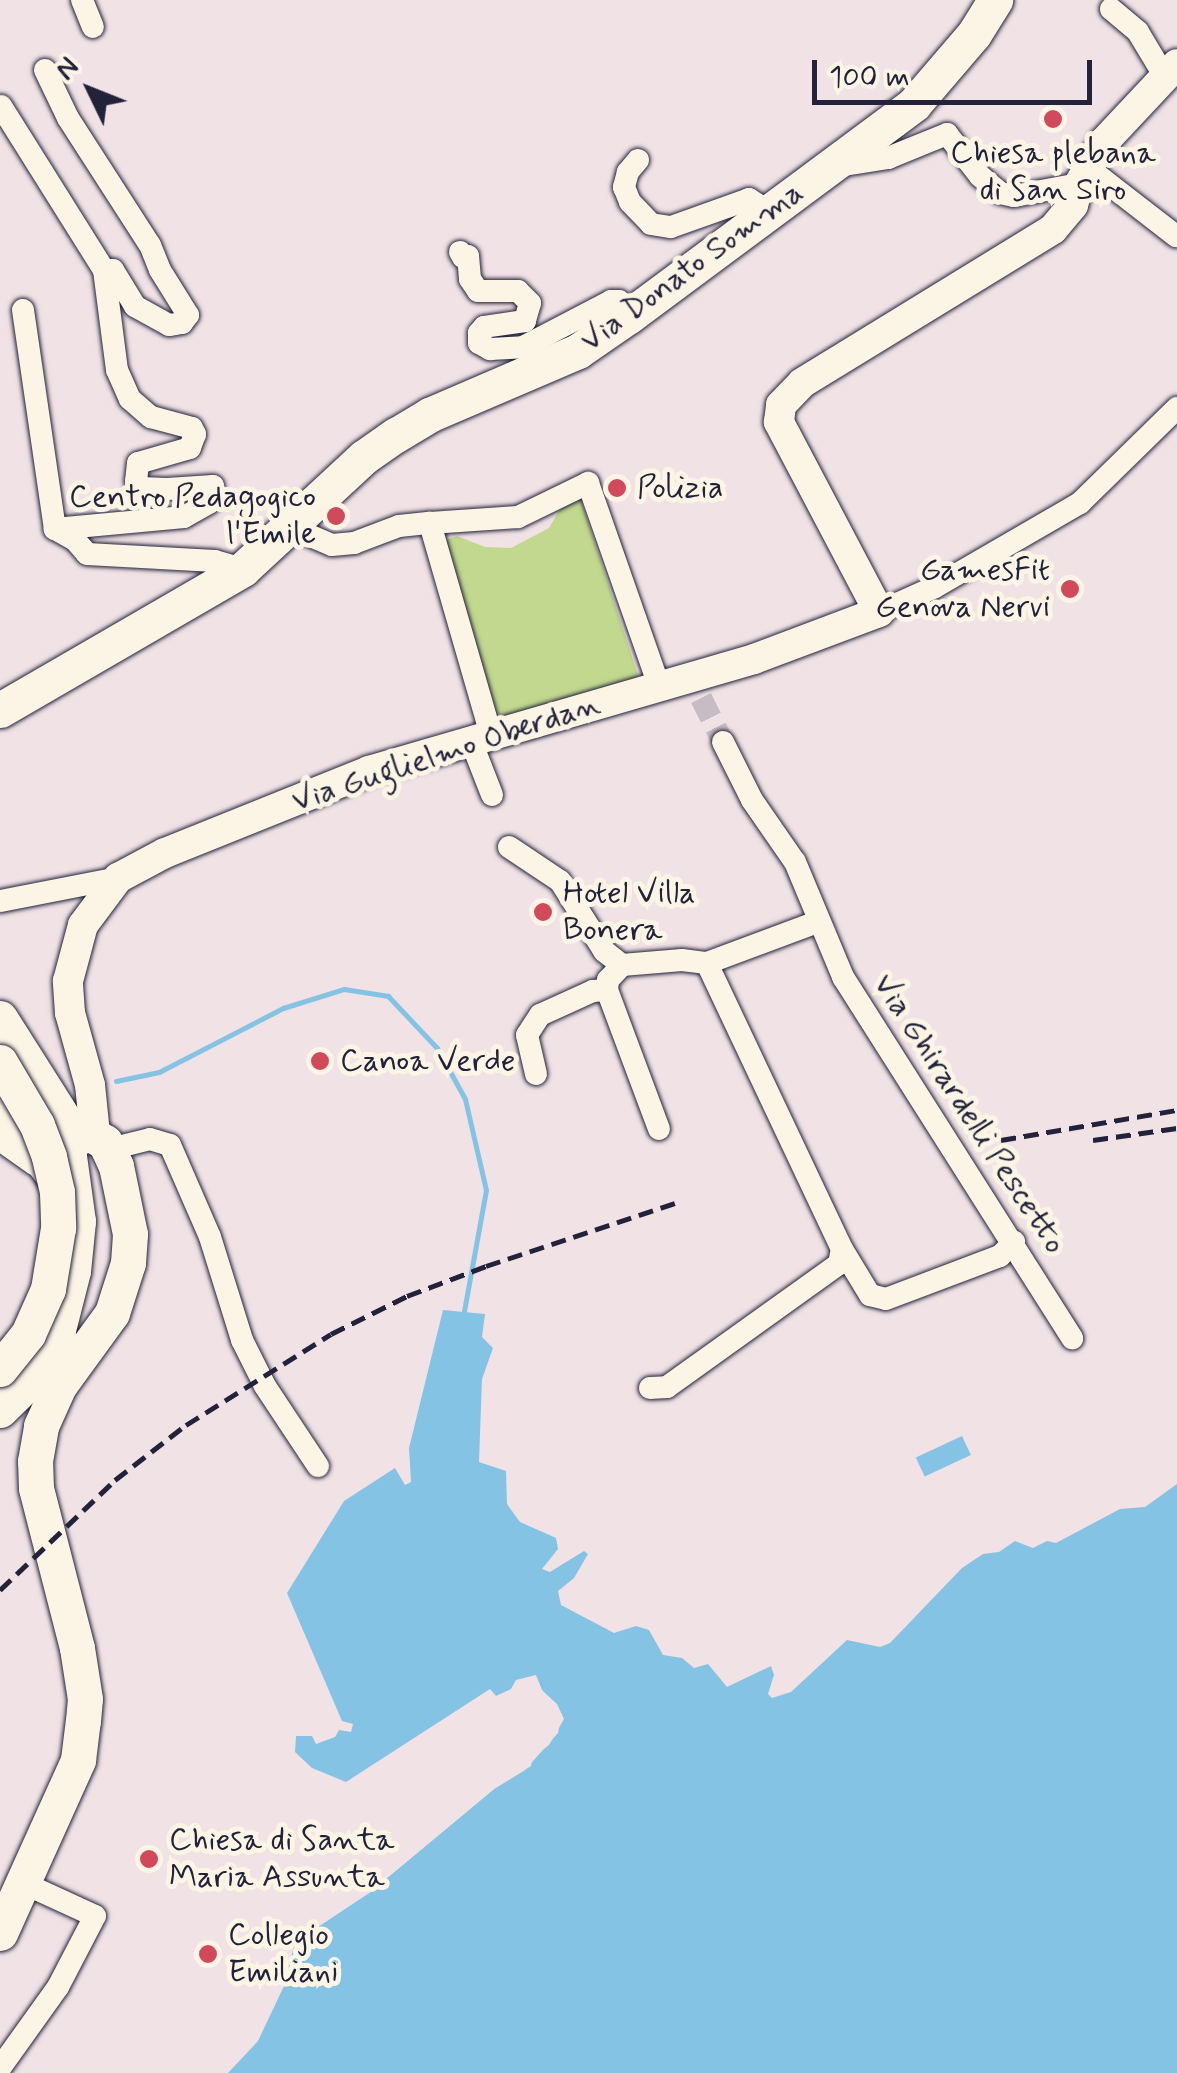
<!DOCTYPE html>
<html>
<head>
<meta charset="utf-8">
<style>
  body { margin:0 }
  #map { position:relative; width:1177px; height:2073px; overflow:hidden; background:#f0e2e5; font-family:Mynerve,sans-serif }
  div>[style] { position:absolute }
  .green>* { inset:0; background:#c1d88e }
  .water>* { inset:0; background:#85c3e5; transform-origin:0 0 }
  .pier>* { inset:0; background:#f0e2e5 }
  .stream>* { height:5px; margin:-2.5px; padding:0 2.5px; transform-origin:2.5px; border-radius:2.5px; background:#85c3e5 }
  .street-tunnel>* { height:22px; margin-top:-11px; transform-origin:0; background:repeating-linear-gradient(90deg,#c7bcc3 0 22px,transparent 0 33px) }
  .roads { filter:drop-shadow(0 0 2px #22223b) drop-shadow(0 0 2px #22223b) }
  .street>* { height:22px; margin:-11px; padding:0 11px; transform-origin:11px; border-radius:11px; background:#fcf5e5 }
  .secondary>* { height:30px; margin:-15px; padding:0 15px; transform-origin:15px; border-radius:15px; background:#fcf5e5 }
  .primary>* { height:35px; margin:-17.5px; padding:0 17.5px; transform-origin:17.5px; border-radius:17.5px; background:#fcf5e5 }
  .rail>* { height:5px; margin-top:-2.5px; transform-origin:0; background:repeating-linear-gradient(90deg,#22223b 0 15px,transparent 0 23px) }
  .bridges { filter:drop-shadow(0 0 2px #22223b) drop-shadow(0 0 2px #22223b) }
  .primary-bridge>* { height:35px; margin:-17.5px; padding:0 17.5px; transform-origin:17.5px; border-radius:17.5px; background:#fcf5e5 }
  .dots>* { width:28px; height:28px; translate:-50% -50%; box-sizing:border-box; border:5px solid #fcf5e5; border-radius:50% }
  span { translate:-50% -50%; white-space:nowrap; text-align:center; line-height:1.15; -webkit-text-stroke:10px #fcf5e5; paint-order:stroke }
  .poi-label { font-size:32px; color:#22223b }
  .left { translate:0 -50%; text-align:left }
  .right { translate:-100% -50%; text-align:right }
  .street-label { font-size:32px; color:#22223b }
  .north { position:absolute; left:40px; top:40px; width:100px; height:100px; -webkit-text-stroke:8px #fcf5e5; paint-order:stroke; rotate:313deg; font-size:28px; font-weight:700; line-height:40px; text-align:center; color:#22223b }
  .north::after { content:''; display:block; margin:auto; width:35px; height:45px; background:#22223b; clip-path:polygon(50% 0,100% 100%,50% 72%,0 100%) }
  .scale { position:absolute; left:812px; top:60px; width:280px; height:45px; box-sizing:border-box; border:5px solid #22223b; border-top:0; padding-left:12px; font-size:30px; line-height:35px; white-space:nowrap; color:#22223b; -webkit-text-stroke:8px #fcf5e5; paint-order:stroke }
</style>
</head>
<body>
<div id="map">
  <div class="green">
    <div style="clip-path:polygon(579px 494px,639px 678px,498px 721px,443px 541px,457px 536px,485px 547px,511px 548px,549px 528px,567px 497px)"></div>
  </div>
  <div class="water">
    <div style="clip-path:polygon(443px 1310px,485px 1314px,482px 1337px,493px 1348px,482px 1379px,479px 1462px,506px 1471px,507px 1504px,520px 1522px,556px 1538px,558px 1549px,542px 1569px,550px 1572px,584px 1551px,588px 1554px,574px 1578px,558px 1591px,561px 1605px,614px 1633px,636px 1626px,649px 1630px,663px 1655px,682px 1658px,694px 1668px,708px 1664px,727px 1687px,771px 1666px,774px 1675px,768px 1694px,772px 1698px,791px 1692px,847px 1640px,880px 1647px,890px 1643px,962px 1568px,983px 1554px,999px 1552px,1015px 1541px,1033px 1548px,1047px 1541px,1056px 1543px,1120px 1509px,1145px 1507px,1177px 1484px,1177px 2073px,228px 2073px,258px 2041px,284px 1986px,295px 1942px,369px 1893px,494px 1789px,525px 1770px,558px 1733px,562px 1714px,542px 1690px,536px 1675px,516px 1680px,511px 1689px,496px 1696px,490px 1689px,346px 1782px,312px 1768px,295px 1752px,296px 1736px,312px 1736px,316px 1744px,335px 1737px,339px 1730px,351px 1732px,353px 1724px,342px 1721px,287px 1593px,344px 1501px,395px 1468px,405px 1485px,411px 1482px,409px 1448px)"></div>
    <div style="left:962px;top:1436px;width:21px;height:51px;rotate:65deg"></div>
  </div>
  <div class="pier">
    <div style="clip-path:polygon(534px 1683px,557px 1704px,564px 1719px,549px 1745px,532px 1758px,531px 1766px,494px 1789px,369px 1893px,295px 1942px,291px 1939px,366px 1889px,490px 1785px,526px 1763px,528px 1755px,545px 1742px,559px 1719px)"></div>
  </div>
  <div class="stream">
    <div style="left:116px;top:1081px;width:44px;rotate:-11.8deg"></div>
    <div style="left:159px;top:1072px;width:140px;rotate:-27.3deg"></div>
    <div style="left:283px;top:1008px;width:64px;rotate:-17.3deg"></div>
    <div style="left:344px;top:989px;width:45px;rotate:9deg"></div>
    <div style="left:388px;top:996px;width:71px;rotate:46.7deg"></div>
    <div style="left:437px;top:1048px;width:58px;rotate:61.2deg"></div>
    <div style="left:465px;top:1099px;width:93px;rotate:77deg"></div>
    <div style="left:486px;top:1190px;width:123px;rotate:100.3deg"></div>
  </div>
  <div class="street-tunnel">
    <div style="left:701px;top:698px;width:49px;rotate:63.4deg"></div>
  </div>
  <div class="roads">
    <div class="street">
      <div style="left:82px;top:0;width:29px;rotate:68deg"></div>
      <div style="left:1111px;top:9px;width:35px;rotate:40deg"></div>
      <div style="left:1138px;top:32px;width:52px;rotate:59deg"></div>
      <div style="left:45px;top:70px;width:53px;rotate:64.4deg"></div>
      <div style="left:68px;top:118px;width:151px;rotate:57.2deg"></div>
      <div style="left:150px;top:245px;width:27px;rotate:68deg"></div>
      <div style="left:160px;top:270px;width:53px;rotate:58.1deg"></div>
      <div style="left:188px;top:315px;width:10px;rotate:127deg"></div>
      <div style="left:182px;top:323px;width:13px;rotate:171deg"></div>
      <div style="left:169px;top:325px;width:39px;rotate:-151deg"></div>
      <div style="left:135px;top:306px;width:42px;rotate:-121.4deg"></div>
      <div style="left:113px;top:270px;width:9px;rotate:180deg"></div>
      <div style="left:104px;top:270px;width:101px;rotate:82.6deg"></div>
      <div style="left:117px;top:370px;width:32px;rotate:66deg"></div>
      <div style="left:130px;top:399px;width:28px;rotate:41deg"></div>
      <div style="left:151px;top:417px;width:42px;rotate:15deg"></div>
      <div style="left:192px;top:428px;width:7px;rotate:63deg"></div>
      <div style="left:195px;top:434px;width:15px;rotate:110deg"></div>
      <div style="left:190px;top:448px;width:54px;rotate:163.9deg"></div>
      <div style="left:138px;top:463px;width:18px;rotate:96deg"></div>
      <div style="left:136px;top:481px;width:9px;rotate:54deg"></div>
      <div style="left:141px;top:488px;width:26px;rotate:2deg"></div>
      <div style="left:167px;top:489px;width:46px;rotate:-3.7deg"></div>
      <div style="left:213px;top:486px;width:8px;rotate:83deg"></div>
      <div style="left:214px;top:494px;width:10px;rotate:119deg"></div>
      <div style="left:209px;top:503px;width:29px;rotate:151deg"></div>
      <div style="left:184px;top:517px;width:130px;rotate:174.7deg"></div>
      <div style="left:55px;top:529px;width:23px;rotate:29deg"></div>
      <div style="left:75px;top:540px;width:18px;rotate:49deg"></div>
      <div style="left:87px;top:554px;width:128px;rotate:3.1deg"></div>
      <div style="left:215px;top:561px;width:29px;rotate:16deg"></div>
      <div style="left:1px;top:106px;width:194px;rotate:57.9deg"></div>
      <div style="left:638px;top:160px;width:16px;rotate:130deg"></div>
      <div style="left:628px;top:172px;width:16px;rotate:105deg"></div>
      <div style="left:624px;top:187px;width:16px;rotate:68deg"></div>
      <div style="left:630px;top:202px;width:30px;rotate:46deg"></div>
      <div style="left:651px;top:224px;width:20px;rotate:9deg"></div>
      <div style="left:671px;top:227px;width:83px;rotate:-19.7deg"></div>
      <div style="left:749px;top:199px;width:26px;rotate:32deg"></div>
      <div style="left:838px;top:166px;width:51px;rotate:-9.1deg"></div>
      <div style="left:888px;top:158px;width:64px;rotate:-22.1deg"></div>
      <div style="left:947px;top:134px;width:53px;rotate:51.8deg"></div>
      <div style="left:980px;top:176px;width:26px;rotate:40deg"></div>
      <div style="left:1000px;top:193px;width:14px;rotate:12deg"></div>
      <div style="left:1014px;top:196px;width:66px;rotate:-10.5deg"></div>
      <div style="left:1087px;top:167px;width:113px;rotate:37.8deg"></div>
      <div style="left:460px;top:252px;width:6px;rotate:59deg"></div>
      <div style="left:463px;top:257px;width:5px;rotate:-11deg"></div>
      <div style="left:468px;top:256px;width:23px;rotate:85deg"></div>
      <div style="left:470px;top:279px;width:14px;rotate:56deg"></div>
      <div style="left:478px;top:291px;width:40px"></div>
      <div style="left:518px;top:291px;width:17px;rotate:45deg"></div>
      <div style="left:530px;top:303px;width:19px;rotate:106deg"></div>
      <div style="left:525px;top:321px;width:41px;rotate:171.7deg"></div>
      <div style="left:484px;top:327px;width:8px;rotate:130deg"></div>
      <div style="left:479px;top:333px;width:10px;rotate:90deg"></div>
      <div style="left:479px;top:343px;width:13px;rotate:29deg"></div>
      <div style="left:490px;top:349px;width:33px;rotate:-3deg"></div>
      <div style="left:523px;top:347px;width:99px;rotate:-27.6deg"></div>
      <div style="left:611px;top:301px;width:8px"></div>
      <div style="left:619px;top:301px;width:18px;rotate:56deg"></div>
      <div style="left:23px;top:310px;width:221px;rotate:81.7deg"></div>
      <div style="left:292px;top:528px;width:43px;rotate:23deg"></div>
      <div style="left:332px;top:545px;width:22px;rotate:-5deg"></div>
      <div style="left:354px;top:543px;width:48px;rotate:-20.7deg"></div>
      <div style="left:399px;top:526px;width:31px;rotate:-6deg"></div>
      <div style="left:879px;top:612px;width:61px;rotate:-24.1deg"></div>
      <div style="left:935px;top:587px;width:168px;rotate:-30.1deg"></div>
      <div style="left:1080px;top:503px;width:136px;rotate:-44.4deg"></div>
      <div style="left:491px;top:735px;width:221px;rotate:-106.1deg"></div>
      <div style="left:430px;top:523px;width:88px;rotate:-3.9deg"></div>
      <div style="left:518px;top:517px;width:78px;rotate:-25.9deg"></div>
      <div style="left:588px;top:483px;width:215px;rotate:70.7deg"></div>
      <div style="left:471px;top:741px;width:58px;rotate:68.7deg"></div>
      <div style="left:723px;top:742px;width:65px;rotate:63.4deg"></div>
      <div style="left:752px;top:800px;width:75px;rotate:55.3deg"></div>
      <div style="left:795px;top:862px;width:125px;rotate:67.3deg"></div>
      <div style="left:843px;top:977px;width:428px;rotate:57.6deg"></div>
      <div style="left:509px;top:847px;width:61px;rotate:33.7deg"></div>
      <div style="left:560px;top:881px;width:83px;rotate:57.8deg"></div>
      <div style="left:604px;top:951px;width:23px;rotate:38deg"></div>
      <div style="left:0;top:901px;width:120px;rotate:-11deg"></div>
      <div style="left:536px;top:1074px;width:40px;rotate:-103deg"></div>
      <div style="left:527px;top:1035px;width:24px;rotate:-57deg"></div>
      <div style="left:540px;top:1015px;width:58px;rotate:-24.4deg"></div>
      <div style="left:593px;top:991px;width:14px;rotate:-4deg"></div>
      <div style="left:659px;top:1129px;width:148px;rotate:-110.5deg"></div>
      <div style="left:607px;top:990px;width:10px;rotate:-84deg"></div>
      <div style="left:608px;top:980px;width:21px;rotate:-47deg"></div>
      <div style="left:622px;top:965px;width:60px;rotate:-4.8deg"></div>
      <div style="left:682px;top:960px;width:25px;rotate:7deg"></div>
      <div style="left:707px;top:963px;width:117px;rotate:-20.4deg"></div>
      <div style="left:0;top:1140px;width:42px;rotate:35.2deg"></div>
      <div style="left:110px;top:1149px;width:41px;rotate:-14deg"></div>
      <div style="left:150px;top:1139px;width:21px;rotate:17deg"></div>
      <div style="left:170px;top:1145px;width:100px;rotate:66.5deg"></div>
      <div style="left:210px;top:1237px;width:108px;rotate:72.7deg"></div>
      <div style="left:242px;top:1340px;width:51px;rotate:63.4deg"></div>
      <div style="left:265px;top:1386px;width:96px;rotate:56.5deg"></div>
      <div style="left:842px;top:1249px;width:54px;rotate:58.7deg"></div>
      <div style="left:870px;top:1295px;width:16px;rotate:14deg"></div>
      <div style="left:886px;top:1299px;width:122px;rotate:-20.7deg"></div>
      <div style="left:1000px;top:1256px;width:20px;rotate:-45deg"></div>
      <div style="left:650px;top:1388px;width:17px;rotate:-3deg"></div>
      <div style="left:667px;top:1387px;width:211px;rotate:-35.6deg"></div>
      <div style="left:839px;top:1264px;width:15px;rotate:-79deg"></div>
      <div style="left:842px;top:1249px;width:316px;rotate:-115.3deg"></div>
      <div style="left:0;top:2068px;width:100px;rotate:-54.4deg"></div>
      <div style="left:58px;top:1987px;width:80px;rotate:-62.5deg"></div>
      <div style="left:95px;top:1916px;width:79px;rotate:-155.4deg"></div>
    </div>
    <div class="secondary">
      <div style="left:95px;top:1134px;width:49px;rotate:-95.8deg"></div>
      <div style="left:90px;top:1085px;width:75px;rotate:-105.5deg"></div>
      <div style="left:70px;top:1013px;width:32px;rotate:-94deg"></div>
      <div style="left:68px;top:981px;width:58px;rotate:-75deg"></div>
      <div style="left:83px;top:925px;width:59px;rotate:-53.3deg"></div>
      <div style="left:118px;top:878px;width:53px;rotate:-28deg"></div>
      <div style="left:165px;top:853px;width:220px;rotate:-21.9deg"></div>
      <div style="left:369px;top:771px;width:401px;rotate:-16.2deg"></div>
      <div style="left:754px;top:659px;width:134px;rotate:-20.6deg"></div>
      <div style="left:879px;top:612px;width:215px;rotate:-117.8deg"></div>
      <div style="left:779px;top:422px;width:17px;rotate:-83deg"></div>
      <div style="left:781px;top:405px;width:30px;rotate:-46deg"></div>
      <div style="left:802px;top:383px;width:294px;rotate:-31.5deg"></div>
      <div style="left:1053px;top:229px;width:31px;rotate:-50deg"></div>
      <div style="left:1073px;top:205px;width:22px;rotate:-74deg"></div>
      <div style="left:1079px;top:184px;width:48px;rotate:-59.7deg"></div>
      <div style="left:1103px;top:143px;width:108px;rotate:-46.9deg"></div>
    </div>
    <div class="primary">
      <div style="left:0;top:710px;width:281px;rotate:-30.1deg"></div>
      <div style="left:243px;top:569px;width:165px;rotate:-42.8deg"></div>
      <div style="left:364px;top:457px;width:39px;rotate:-35deg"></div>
      <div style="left:396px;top:435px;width:39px;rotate:-31deg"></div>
      <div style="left:429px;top:415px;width:162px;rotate:-23.2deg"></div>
      <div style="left:578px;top:351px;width:62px;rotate:-34.5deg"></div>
      <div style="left:629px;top:316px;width:355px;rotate:-36.6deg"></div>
      <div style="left:914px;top:104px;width:92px;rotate:-49.4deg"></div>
      <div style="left:974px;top:34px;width:40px;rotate:-58deg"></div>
      <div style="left:0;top:1018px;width:138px;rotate:57.7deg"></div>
      <div style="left:0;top:1105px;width:86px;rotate:53deg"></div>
      <div style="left:0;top:1410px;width:87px;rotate:-44.5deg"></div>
      <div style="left:0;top:1933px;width:190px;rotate:-65.7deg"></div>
      <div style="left:78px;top:1760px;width:39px;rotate:-83deg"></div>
      <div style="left:83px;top:1721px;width:22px;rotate:-85deg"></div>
      <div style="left:85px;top:1699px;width:52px;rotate:-98.9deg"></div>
      <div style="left:77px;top:1648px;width:165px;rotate:-104.4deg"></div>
      <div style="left:36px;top:1488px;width:27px;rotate:-92deg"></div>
      <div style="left:35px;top:1461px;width:36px;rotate:-80deg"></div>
      <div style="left:41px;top:1426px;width:44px;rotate:-65.8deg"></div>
      <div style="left:59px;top:1386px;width:90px;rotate:-54deg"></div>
      <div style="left:112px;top:1313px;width:52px;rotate:-72.3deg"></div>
      <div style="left:128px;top:1263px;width:29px;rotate:-86deg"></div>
      <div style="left:130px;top:1234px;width:69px;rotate:-101.6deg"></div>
      <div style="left:116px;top:1166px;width:26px;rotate:-115deg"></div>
      <div style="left:105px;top:1142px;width:26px;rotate:-152deg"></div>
      <div style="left:82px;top:1130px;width:24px;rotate:126deg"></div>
      <div style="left:68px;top:1149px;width:73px;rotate:82.1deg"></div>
      <div style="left:78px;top:1221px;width:50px;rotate:95.7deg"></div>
      <div style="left:73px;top:1271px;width:65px;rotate:104.3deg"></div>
      <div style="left:57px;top:1334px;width:16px;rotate:72deg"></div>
      <div style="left:62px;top:1349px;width:18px;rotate:34deg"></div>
    </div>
  </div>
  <div class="rail">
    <div style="left:1001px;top:1140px;width:179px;rotate:-9.7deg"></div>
    <div style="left:1093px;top:1140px;width:85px;rotate:-8.1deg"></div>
    <div style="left:0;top:1590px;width:159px;rotate:-43.7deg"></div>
    <div style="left:115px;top:1480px;width:90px;rotate:-37.8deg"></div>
    <div style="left:186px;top:1425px;width:171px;rotate:-32.1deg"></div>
    <div style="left:331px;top:1334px;width:85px;rotate:-26.6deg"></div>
    <div style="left:407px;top:1296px;width:85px;rotate:-20.8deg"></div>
    <div style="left:486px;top:1266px;width:206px;rotate:-18.4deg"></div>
  </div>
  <div class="bridges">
    <div class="primary-bridge">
      <div style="left:0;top:1062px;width:73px;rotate:59.6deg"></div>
      <div style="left:37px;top:1125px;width:34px;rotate:69deg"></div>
      <div style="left:49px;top:1157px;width:36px;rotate:77deg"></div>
      <div style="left:57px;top:1192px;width:36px;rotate:88deg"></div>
      <div style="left:58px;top:1228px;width:62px;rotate:99.3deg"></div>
      <div style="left:48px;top:1289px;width:49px;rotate:114deg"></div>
      <div style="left:28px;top:1334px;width:45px;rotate:128.7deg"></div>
    </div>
  </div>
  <div class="dots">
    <div style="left:1053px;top:119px;background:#d1495b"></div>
    <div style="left:617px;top:488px;background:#d1495b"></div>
    <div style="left:336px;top:516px;background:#d1495b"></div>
    <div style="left:1070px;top:589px;background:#d1495b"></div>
    <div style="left:543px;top:912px;background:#d1495b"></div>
    <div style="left:320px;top:1061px;background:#d1495b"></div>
    <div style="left:149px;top:1859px;background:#d1495b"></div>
    <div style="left:208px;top:1954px;background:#d1495b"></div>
  </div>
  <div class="poi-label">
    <span style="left:1053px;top:172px">Chiesa plebana<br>di San Siro</span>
    <span class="left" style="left:637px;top:488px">Polizia</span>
    <span class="right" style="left:316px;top:516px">Centro Pedagogico<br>l'Emile</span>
    <span class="right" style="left:1050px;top:589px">GamesFit<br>Genova Nervi</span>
    <span class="left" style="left:563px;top:912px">Hotel Villa<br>Bonera</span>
    <span class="left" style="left:340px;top:1061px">Canoa Verde</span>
    <span class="left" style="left:169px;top:1859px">Chiesa di Santa<br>Maria Assunta</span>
    <span class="left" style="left:228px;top:1954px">Collegio<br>Emiliani</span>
  </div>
  <div class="street-label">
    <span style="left:692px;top:267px;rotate:-36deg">Via Donato Somma</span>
    <span style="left:446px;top:753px;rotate:-18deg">Via Guglielmo Oberdan</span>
    <span style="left:969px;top:1114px;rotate:57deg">Via Ghirardelli Pescetto</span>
  </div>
  <div class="north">N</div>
  <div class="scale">100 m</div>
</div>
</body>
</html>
